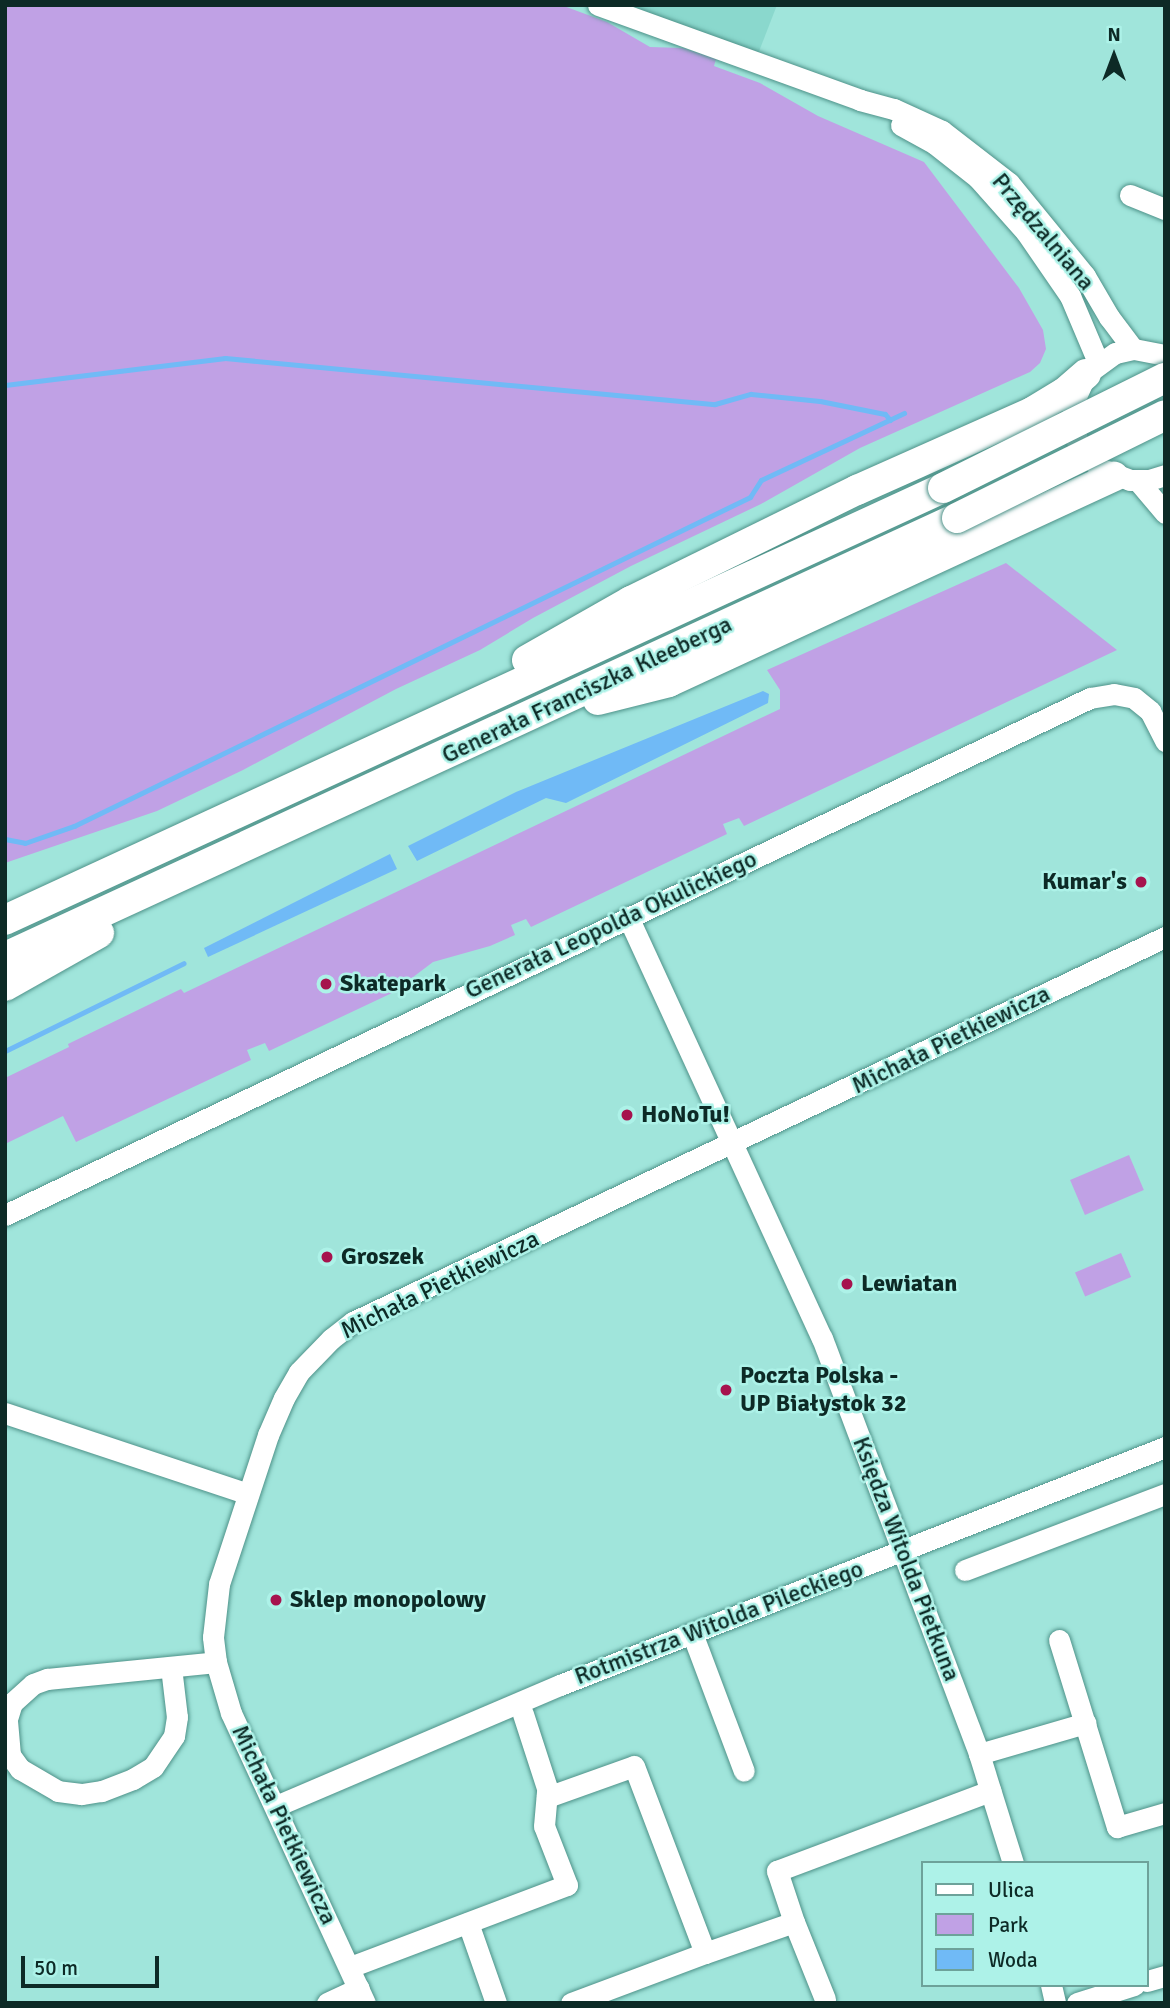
<!DOCTYPE html>
<html>
<head>
<meta charset="utf-8">
<style>
  body { margin:0 }
  #map { position:relative; width:1170px; height:2008px; overflow:hidden; background:#a0e5db; font-family:Signika,sans-serif }
  div>[style] { position:absolute }
  .built>* { inset:0; background:#8ad8cd }
  .green>* { inset:0; background:#c0a1e5; transform-origin:0 0 }
  .water>* { inset:0; background:#70baf6 }
  .stream>* { height:5px; margin:-2.5px; padding:0 2.5px; transform-origin:2.5px; border-radius:2.5px; background:#70baf6 }
  .roads { filter:drop-shadow(0 0 2px #4e9289) drop-shadow(0 0 2px #4e9289) }
  .minor>* { height:21px; margin:-10.5px; padding:0 10.5px; transform-origin:10.5px; border-radius:10.5px; background:#fff }
  .highway>* { height:30px; margin:-15px; padding:0 15px; transform-origin:15px; border-radius:15px; background:#fff }
  .bridges { filter:drop-shadow(0 0 2px #4e9289) drop-shadow(0 0 2px #4e9289) }
  .highway-bridge>* { height:30px; margin:-15px; padding:0 15px; transform-origin:15px; border-radius:15px; background:#fff }
  .dots>* { width:19px; height:19px; translate:-50% -50%; box-sizing:border-box; border:4px solid #adf2e8; border-radius:50% }
  span { translate:-50% -50%; white-space:nowrap; text-align:center; line-height:1.15; -webkit-text-stroke:5px #adf2e8; paint-order:stroke }
  .street-label { font-size:24px; color:#0d2a26 }
  .poi-label { font-size:24px; color:#0d2a26; font-weight:700 }
  .right { translate:-100% -50%; text-align:right }
  .left { translate:0 -50%; text-align:left }
  .frame { position:absolute; inset:0; border:7px solid #0d2a26; pointer-events:none }
  .legend { position:absolute; left:921px; top:1861px; width:228px; height:126px; box-sizing:border-box; background:#adf2e8; border:2px solid #6da29a; margin:0; padding:9px 12px; list-style:none; font-size:21px; color:#0d2a26 }
  .legend li { display:flex; align-items:center; gap:14px; height:35px }
  .legend b { width:35px; border:2px solid #6da29a }
  .north { position:absolute; left:1079px; top:21px; width:70px; height:70px; -webkit-text-stroke:5px #adf2e8; paint-order:stroke; rotate:0deg; font-size:19px; font-weight:700; line-height:28px; text-align:center; color:#0d2a26 }
  .north::after { content:''; display:block; margin:auto; width:24px; height:32px; background:#0d2a26; clip-path:polygon(50% 0,100% 100%,50% 72%,0 100%) }
  .scale { position:absolute; left:21px; top:1956px; width:138px; height:32px; box-sizing:border-box; border:4px solid #0d2a26; border-top:0; padding-left:9px; font-size:21px; line-height:24px; white-space:nowrap; color:#0d2a26; -webkit-text-stroke:5px #adf2e8; paint-order:stroke }
</style>
</head>
<body>
<div id="map">
  <div class="built">
    <div style="clip-path:polygon(623px 5px,777px 5px,758px 54px)"></div>
  </div>
  <div class="green">
    <div style="clip-path:polygon(5px 5px,561px 5px,607px 22px,650px 47px,683px 48px,716px 59px,714px 66px,760px 83px,818px 116px,924px 162px,1019px 288px,1043px 330px,1046px 349px,1040px 363px,1030px 372px,860px 448px,761px 504px,631px 566px,533px 618px,480px 650px,396px 689px,243px 770px,157px 811px,5px 863px)"></div>
    <div style="clip-path:polygon(1006px 563px,1117px 650px,744px 826px,739px 818px,723px 824px,727px 834px,531px 927px,526px 919px,511px 925px,515px 935px,490px 946px,433px 962px,392px 993px,269px 1051px,265px 1043px,247px 1050px,251px 1060px,76px 1142px,63px 1116px,5px 1144px,5px 1078px,69px 1047px,68px 1044px,181px 989px,184px 993px,780px 709px,780px 690px,767px 670px)"></div>
    <div style="left:1129px;top:1155px;width:38px;height:64px;rotate:67deg"></div>
    <div style="left:1121px;top:1253px;width:26px;height:50px;rotate:67deg"></div>
  </div>
  <div class="water">
    <div style="clip-path:polygon(763px 691px,769px 694px,768px 703px,566px 803px,546px 798px,417px 861px,408px 846px,516px 792px)"></div>
    <div style="clip-path:polygon(390px 854px,397px 869px,208px 957px,204px 948px)"></div>
  </div>
  <div class="stream">
    <div style="left:5px;top:385px;width:222px;rotate:-7deg"></div>
    <div style="left:225px;top:358px;width:492px;rotate:5.4deg"></div>
    <div style="left:715px;top:404px;width:37px;rotate:-16deg"></div>
    <div style="left:751px;top:394px;width:69px;rotate:5.8deg"></div>
    <div style="left:820px;top:401px;width:66px;rotate:11.3deg"></div>
    <div style="left:885px;top:414px;width:8px;rotate:50deg"></div>
    <div style="left:5px;top:839px;width:20px;rotate:11deg"></div>
    <div style="left:25px;top:843px;width:52px;rotate:-19.1deg"></div>
    <div style="left:74px;top:826px;width:752px;rotate:-25.95deg"></div>
    <div style="left:750px;top:497px;width:20px;rotate:-57deg"></div>
    <div style="left:761px;top:480px;width:158px;rotate:-25.1deg"></div>
    <div style="left:5px;top:1051px;width:199px;rotate:-26.2deg"></div>
  </div>
  <div class="roads">
    <div class="minor">
      <div style="left:598px;top:5px;width:279px;rotate:19.9deg"></div>
      <div style="left:860px;top:100px;width:35px;rotate:15deg"></div>
      <div style="left:894px;top:109px;width:53px;rotate:24.6deg"></div>
      <div style="left:942px;top:131px;width:85px;rotate:37.8deg"></div>
      <div style="left:1009px;top:183px;width:120px;rotate:50.7deg"></div>
      <div style="left:1085px;top:276px;width:48px;rotate:59.7deg"></div>
      <div style="left:1109px;top:317px;width:40px;rotate:53deg"></div>
      <div style="left:901px;top:125px;width:39px;rotate:29deg"></div>
      <div style="left:935px;top:144px;width:55px;rotate:38.3deg"></div>
      <div style="left:978px;top:178px;width:72px;rotate:48.4deg"></div>
      <div style="left:1026px;top:232px;width:78px;rotate:55.5deg"></div>
      <div style="left:1070px;top:296px;width:72px;rotate:67deg"></div>
      <div style="left:1130px;top:195px;width:38px;rotate:22deg"></div>
      <div style="left:1165px;top:355px;width:33px;rotate:-169deg"></div>
      <div style="left:1133px;top:349px;width:18px;rotate:167deg"></div>
      <div style="left:1115px;top:353px;width:36px;rotate:144deg"></div>
      <div style="left:1086px;top:374px;width:35px;rotate:114deg"></div>
      <div style="left:1072px;top:406px;width:35px;rotate:82deg"></div>
      <div style="left:1077px;top:441px;width:35px;rotate:51deg"></div>
      <div style="left:1099px;top:468px;width:33px;rotate:21deg"></div>
      <div style="left:1130px;top:480px;width:19px"></div>
      <div style="left:1149px;top:480px;width:17px;rotate:-17deg"></div>
      <div style="left:1138px;top:481px;width:42px;rotate:49.8deg"></div>
      <div style="left:628px;top:917px;width:464px;rotate:65.3deg"></div>
      <div style="left:822px;top:1338px;width:445px;rotate:69.3deg"></div>
      <div style="left:979px;top:1754px;width:114px;rotate:72.7deg"></div>
      <div style="left:5px;top:1215px;width:1202px;rotate:-25.48deg"></div>
      <div style="left:1090px;top:698px;width:24px;rotate:-9deg"></div>
      <div style="left:1114px;top:694px;width:20px;rotate:11deg"></div>
      <div style="left:1134px;top:698px;width:21px;rotate:39deg"></div>
      <div style="left:1150px;top:711px;width:34px;rotate:63deg"></div>
      <div style="left:5px;top:1413px;width:256px;rotate:18.4deg"></div>
      <div style="left:965px;top:1570px;width:214px;rotate:-20.8deg"></div>
      <div style="left:692px;top:1633px;width:147px;rotate:69.4deg"></div>
      <div style="left:1059px;top:1640px;width:196px;rotate:72.8deg"></div>
      <div style="left:1117px;top:1827px;width:50px;rotate:-16.3deg"></div>
      <div style="left:171px;top:1667px;width:50px;rotate:83.2deg"></div>
      <div style="left:177px;top:1717px;width:19px;rotate:99deg"></div>
      <div style="left:174px;top:1736px;width:37px;rotate:124deg"></div>
      <div style="left:153px;top:1767px;width:23px;rotate:149deg"></div>
      <div style="left:133px;top:1779px;width:34px;rotate:159deg"></div>
      <div style="left:101px;top:1791px;width:20px;rotate:171deg"></div>
      <div style="left:81px;top:1794px;width:23px;rotate:-173deg"></div>
      <div style="left:58px;top:1791px;width:44px;rotate:-149.9deg"></div>
      <div style="left:20px;top:1769px;width:17px;rotate:-126deg"></div>
      <div style="left:10px;top:1755px;width:36px;rotate:-95deg"></div>
      <div style="left:7px;top:1719px;width:17px;rotate:-73deg"></div>
      <div style="left:12px;top:1703px;width:28px;rotate:-42deg"></div>
      <div style="left:33px;top:1684px;width:15px;rotate:-20deg"></div>
      <div style="left:47px;top:1679px;width:170px;rotate:-5.7deg"></div>
      <div style="left:979px;top:1754px;width:111px;rotate:-16.2deg"></div>
      <div style="left:547px;top:1797px;width:92px;rotate:-19.6deg"></div>
      <div style="left:634px;top:1766px;width:200px;rotate:69.2deg"></div>
      <div style="left:705px;top:1953px;width:143px;rotate:159.5deg"></div>
      <div style="left:276px;top:1806px;width:309px;rotate:-23.1deg"></div>
      <div style="left:560px;top:1685px;width:650px;rotate:-21.47deg"></div>
      <div style="left:794px;top:1922px;width:83px;rotate:68.1deg"></div>
      <div style="left:468px;top:1923px;width:85px;rotate:70.7deg"></div>
      <div style="left:705px;top:1953px;width:94px;rotate:-19.2deg"></div>
      <div style="left:794px;top:1922px;width:54px;rotate:-108.4deg"></div>
      <div style="left:777px;top:1871px;width:228px;rotate:-20.6deg"></div>
      <div style="left:350px;top:1967px;width:232px;rotate:-20.7deg"></div>
      <div style="left:567px;top:1885px;width:63px;rotate:-111.3deg"></div>
      <div style="left:544px;top:1826px;width:38px;rotate:-85deg"></div>
      <div style="left:547px;top:1788px;width:78px;rotate:-108deg"></div>
      <div style="left:1147px;top:1981px;width:19px;rotate:-16deg"></div>
      <div style="left:1051px;top:1985px;width:18px;rotate:77deg"></div>
      <div style="left:327px;top:2003px;width:35px;rotate:-25deg"></div>
      <div style="left:365px;top:2003px;width:319px;rotate:-114.8deg"></div>
      <div style="left:231px;top:1713px;width:53px;rotate:-106.4deg"></div>
      <div style="left:216px;top:1662px;width:25px;rotate:-97deg"></div>
      <div style="left:213px;top:1637px;width:53px;rotate:-83.5deg"></div>
      <div style="left:219px;top:1584px;width:157px;rotate:-71.8deg"></div>
      <div style="left:268px;top:1435px;width:40px;rotate:-66.6deg"></div>
      <div style="left:284px;top:1398px;width:30px;rotate:-60deg"></div>
      <div style="left:299px;top:1372px;width:46px;rotate:-45.9deg"></div>
      <div style="left:331px;top:1339px;width:28px;rotate:-38deg"></div>
      <div style="left:353px;top:1322px;width:899px;rotate:-25.37deg"></div>
      <div style="left:1077px;top:2003px;width:60px;rotate:-17.5deg"></div>
    </div>
    <div class="highway">
      <div style="left:527px;top:660px;width:120px;rotate:-29.6deg"></div>
      <div style="left:631px;top:601px;width:252px;rotate:-26.2deg"></div>
      <div style="left:857px;top:490px;width:192px;rotate:-24deg"></div>
      <div style="left:1032px;top:412px;width:37px;rotate:-31deg"></div>
      <div style="left:1064px;top:393px;width:29px;rotate:-41deg"></div>
      <div style="left:598px;top:700px;width:73px;rotate:-14.2deg"></div>
      <div style="left:669px;top:682px;width:490px;rotate:-24.8deg"></div>
      <div style="left:5px;top:920px;width:1033px;rotate:-24.73deg"></div>
      <div style="left:5px;top:957px;width:1048px;rotate:-24.76deg"></div>
      <div style="left:5px;top:986px;width:108px;rotate:-29.4deg"></div>
    </div>
  </div>
  <div class="bridges">
    <div class="highway-bridge">
      <div style="left:943px;top:488px;width:248px;rotate:-26.4deg"></div>
      <div style="left:957px;top:518px;width:232px;rotate:-26.3deg"></div>
    </div>
  </div>
  <div class="dots">
    <div style="left:1141px;top:882px;background:#a6134e"></div>
    <div style="left:326px;top:984px;background:#a6134e"></div>
    <div style="left:627px;top:1115px;background:#a6134e"></div>
    <div style="left:327px;top:1257px;background:#a6134e"></div>
    <div style="left:847px;top:1284px;background:#a6134e"></div>
    <div style="left:726px;top:1390px;background:#a6134e"></div>
    <div style="left:276px;top:1600px;background:#a6134e"></div>
  </div>
  <div class="street-label">
    <span style="left:1043px;top:232px;rotate:50deg">Przędzalniana</span>
    <span style="left:587px;top:690px;rotate:-25deg">Generała Franciszka Kleeberga</span>
    <span style="left:611px;top:925px;rotate:-25deg">Generała Leopolda Okulickiego</span>
    <span style="left:951px;top:1040px;rotate:-26deg">Michała Pietkiewicza</span>
    <span style="left:440px;top:1285px;rotate:-26deg">Michała Pietkiewicza</span>
    <span style="left:906px;top:1559px;rotate:69deg">Księdza Witolda Pietkuna</span>
    <span style="left:719px;top:1623px;rotate:-21deg">Rotmistrza Witolda Pileckiego</span>
    <span style="left:284px;top:1825px;rotate:65deg">Michała Pietkiewicza</span>
  </div>
  <div class="poi-label">
    <span class="right" style="left:1127px;top:882px">Kumar's</span>
    <span class="left" style="left:340px;top:984px">Skatepark</span>
    <span class="left" style="left:641px;top:1115px">HoNoTu!</span>
    <span class="left" style="left:341px;top:1257px">Groszek</span>
    <span class="left" style="left:861px;top:1284px">Lewiatan</span>
    <span class="left" style="left:740px;top:1390px">Poczta Polska -<br>UP Białystok 32</span>
    <span class="left" style="left:290px;top:1600px">Sklep monopolowy</span>
  </div>
  <div class="frame"></div>
  <ul class="legend">
  <li><b style="height:9px;background:#fff"></b>Ulica</li>
  <li><b style="height:19px;background:#c0a1e5"></b>Park</li>
  <li><b style="height:19px;background:#70baf6"></b>Woda</li>
  </ul>
  <div class="north">N</div>
  <div class="scale">50 m</div>
</div>
</body>
</html>
